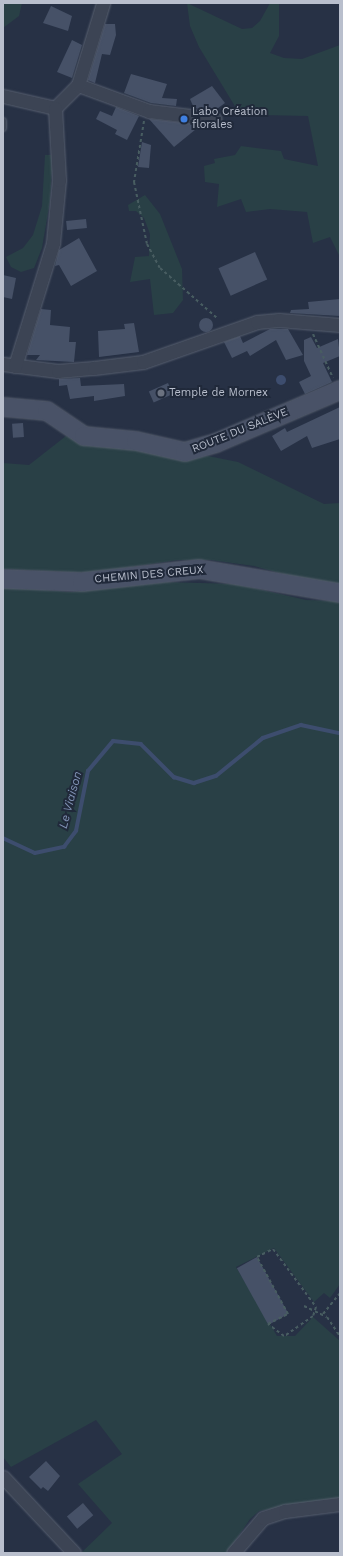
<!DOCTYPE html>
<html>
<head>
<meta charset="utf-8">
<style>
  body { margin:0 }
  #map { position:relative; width:343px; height:1556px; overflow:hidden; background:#273145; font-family:"Work Sans",sans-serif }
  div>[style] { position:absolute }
  .green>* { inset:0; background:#294046 }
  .water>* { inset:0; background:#3d4d6e }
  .round { border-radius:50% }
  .stream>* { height:3.5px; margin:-1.75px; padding:0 1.75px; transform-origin:1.75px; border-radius:1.75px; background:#3d4d6e }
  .building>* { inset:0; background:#465167; transform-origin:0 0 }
  .path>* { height:2px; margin-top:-1px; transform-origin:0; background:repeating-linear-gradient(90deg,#485d61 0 3px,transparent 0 6px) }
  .roads { filter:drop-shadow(0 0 1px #575f6f) drop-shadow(0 0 1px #575f6f) }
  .lane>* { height:6px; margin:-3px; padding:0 3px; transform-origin:3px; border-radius:3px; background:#3c4454 }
  .street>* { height:13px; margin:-6.5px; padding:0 6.5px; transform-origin:6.5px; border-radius:6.5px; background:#3c4454 }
  .secondary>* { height:18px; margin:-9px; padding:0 9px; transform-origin:9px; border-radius:9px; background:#495267 }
  .dots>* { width:11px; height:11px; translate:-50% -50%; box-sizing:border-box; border:2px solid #20293a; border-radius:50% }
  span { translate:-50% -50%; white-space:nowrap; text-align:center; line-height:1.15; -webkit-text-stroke:4px #20293a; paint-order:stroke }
  .poi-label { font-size:11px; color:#b9bfcd }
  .left { translate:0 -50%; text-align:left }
  .street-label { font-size:11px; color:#b9bfcd }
  .water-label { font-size:12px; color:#8092b5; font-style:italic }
  .frame { position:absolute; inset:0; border:4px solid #b9bfcd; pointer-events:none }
</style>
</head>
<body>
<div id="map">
  <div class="green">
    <div style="clip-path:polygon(3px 3px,22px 3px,19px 16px,3px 28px)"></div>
    <div style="clip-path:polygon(187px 3px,242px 29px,252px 28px,260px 21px,270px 3px,279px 3px,279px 36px,270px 53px,284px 58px,302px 59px,340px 45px,340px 257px,330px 237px,313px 243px,307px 212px,270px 209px,246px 212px,241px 199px,217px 207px,219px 184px,205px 182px,204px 166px,215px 163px,214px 159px,235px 155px,241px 146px,281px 151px,284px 159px,318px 166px,308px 116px,262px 115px,236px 108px,199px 47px,190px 26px)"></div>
    <div style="clip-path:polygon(45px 155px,53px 155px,50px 201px,42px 248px,34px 268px,21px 272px,11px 267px,6px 257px,23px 248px,33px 235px,42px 206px)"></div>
    <div style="clip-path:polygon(145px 195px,160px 214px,182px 269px,183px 300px,173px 313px,154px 315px,150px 279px,130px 282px,135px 257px,149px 256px,150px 234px,144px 218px,136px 211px,129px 211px,128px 205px)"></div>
    <div style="clip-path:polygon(66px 436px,94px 446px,139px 447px,175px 459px,208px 456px,238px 462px,324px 504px,340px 503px,340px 584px,308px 581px,254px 566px,211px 560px,178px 560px,91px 573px,3px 569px,3px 463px,29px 465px)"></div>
    <div style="clip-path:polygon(164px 582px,236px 584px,306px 600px,340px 601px,340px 1284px,330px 1298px,324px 1293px,314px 1302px,274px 1248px,236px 1267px,277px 1336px,295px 1336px,313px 1317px,340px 1341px,340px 1498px,259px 1511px,250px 1519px,227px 1553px,81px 1553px,112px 1523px,78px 1484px,122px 1454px,96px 1420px,11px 1467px,3px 1457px,3px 587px,71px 592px)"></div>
  </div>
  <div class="water">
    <div class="round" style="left:276px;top:375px;width:10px;height:10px"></div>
  </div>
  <div class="stream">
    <div style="left:3px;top:838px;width:35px;rotate:25deg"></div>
    <div style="left:35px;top:853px;width:30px;rotate:-12deg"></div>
    <div style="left:64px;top:847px;width:20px;rotate:-53deg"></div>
    <div style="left:76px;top:831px;width:61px;rotate:-78.7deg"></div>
    <div style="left:88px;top:771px;width:39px;rotate:-50deg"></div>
    <div style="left:113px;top:741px;width:28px;rotate:6deg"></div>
    <div style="left:141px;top:744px;width:47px;rotate:45deg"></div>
    <div style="left:174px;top:777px;width:21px;rotate:17deg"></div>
    <div style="left:194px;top:783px;width:23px;rotate:-18deg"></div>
    <div style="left:216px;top:776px;width:60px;rotate:-39deg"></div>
    <div style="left:263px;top:738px;width:40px;rotate:-18.9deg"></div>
    <div style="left:301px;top:725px;width:40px;rotate:12deg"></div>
  </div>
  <div class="building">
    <div style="clip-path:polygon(51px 6px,72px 16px,68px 31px,43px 23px)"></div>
    <div style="clip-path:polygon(105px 24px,115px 24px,116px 35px,110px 55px,102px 54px,95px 83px,88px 80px)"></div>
    <div style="clip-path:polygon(72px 40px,82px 45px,72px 78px,57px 72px)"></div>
    <div style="clip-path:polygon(131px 74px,167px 84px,162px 98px,177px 99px,176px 106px,151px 103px,124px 93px)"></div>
    <div style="clip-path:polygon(212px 86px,225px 103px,214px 111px,194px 108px,190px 99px)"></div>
    <div style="clip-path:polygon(116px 107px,139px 116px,127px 140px,115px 134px,117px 130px,96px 119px,100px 111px,112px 116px)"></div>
    <div style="clip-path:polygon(149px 119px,201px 125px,174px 147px)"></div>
    <div style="clip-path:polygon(142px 142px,151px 145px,149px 168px,138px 167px)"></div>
    <div style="left:86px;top:219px;width:9px;height:20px;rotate:84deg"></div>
    <div style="clip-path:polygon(79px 238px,97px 271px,71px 286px,59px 265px,55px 266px,59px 250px)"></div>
    <div style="left:255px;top:252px;width:30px;height:40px;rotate:66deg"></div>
    <div style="clip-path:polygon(3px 275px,16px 278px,12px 299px,3px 297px)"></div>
    <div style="clip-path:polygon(340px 299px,340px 316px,290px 313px,291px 310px,309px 309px,308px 302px)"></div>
    <div style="clip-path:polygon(41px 309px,51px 310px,50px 325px,70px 327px,69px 342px,76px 342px,74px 362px,36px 360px,40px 355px,27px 355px)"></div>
    <div class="round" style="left:199px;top:318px;width:14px;height:14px"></div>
    <div style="clip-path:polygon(134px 323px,139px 352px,99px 357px,98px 331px,125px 329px,124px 324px)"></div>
    <div style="clip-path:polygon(270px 329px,288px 329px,303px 355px,286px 360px,276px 340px,250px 356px,247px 351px,232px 358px,224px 342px,240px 336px,243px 343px)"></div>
    <div style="clip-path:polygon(311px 337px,317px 348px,338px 339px,340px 356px,323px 363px,332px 382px,305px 394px,299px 382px,311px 376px,304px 361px,304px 340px)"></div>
    <div style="clip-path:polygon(80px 378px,81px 386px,124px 384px,125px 396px,94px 401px,94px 396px,70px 399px,67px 385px,59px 386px,59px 379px)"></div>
    <div style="left:168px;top:383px;width:12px;height:21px;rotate:66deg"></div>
    <div style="clip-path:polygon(340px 407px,340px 439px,312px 448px,307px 436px,281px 451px,272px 436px,285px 428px,287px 432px)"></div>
    <div style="left:23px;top:423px;width:14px;height:11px;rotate:86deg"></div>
    <div style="left:257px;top:1257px;width:65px;height:23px;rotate:61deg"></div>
    <div style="clip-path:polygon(46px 1461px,60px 1476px,48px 1491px,43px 1487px,41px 1489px,29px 1477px)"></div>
    <div style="left:83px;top:1503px;width:16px;height:21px;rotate:50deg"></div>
  </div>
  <div class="path">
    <div style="left:144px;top:121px;width:62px;rotate:99.3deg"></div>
    <div style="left:134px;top:182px;width:63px;rotate:78.2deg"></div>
    <div style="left:147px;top:244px;width:27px;rotate:62deg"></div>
    <div style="left:160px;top:268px;width:77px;rotate:41.3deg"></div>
    <div style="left:313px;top:334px;width:48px;rotate:65.6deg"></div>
    <div style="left:273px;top:1249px;width:72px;rotate:53.4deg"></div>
    <div style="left:316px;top:1307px;width:9px;rotate:108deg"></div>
    <div style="left:313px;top:1316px;width:35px;rotate:145deg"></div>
    <div style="left:284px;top:1336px;width:20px;rotate:-143deg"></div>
    <div style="left:268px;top:1324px;width:22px;rotate:-27deg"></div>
    <div style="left:288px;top:1314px;width:65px;rotate:-118.5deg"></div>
    <div style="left:257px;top:1257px;width:18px;rotate:-27deg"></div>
    <div style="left:304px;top:1306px;width:25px;rotate:26deg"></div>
    <div style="left:327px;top:1317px;width:23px;rotate:56deg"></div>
    <div style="left:323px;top:1314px;width:27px;rotate:-51deg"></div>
  </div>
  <div class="roads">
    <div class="lane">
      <div style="left:3px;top:121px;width:7px;rotate:90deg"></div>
    </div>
    <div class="street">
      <div style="left:78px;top:85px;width:76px;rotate:20.1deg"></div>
      <div style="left:149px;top:111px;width:66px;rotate:6.9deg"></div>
      <div style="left:3px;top:96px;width:53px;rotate:13deg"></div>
      <div style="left:55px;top:108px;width:33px;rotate:-45deg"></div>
      <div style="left:78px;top:85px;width:86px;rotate:-73deg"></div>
      <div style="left:3px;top:364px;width:55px;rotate:7.3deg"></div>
      <div style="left:58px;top:371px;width:36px;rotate:-5deg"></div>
      <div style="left:94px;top:368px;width:49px;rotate:-7deg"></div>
      <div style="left:143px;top:362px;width:121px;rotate:-19.3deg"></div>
      <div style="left:257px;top:322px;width:22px;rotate:-5deg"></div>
      <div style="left:279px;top:320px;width:61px;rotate:4.7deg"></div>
      <div style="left:15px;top:366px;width:129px;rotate:-72.8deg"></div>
      <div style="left:53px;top:243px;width:63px;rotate:-84.6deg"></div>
      <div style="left:59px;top:180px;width:72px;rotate:-93.2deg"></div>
      <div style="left:3px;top:1477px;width:104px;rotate:46.9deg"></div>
      <div style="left:233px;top:1553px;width:46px;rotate:-49.4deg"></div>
      <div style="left:263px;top:1518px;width:23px;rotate:-18deg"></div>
      <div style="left:285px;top:1511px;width:55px;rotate:-7.3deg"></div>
    </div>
    <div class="secondary">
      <div style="left:3px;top:407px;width:44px;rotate:5.2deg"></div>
      <div style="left:47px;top:411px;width:45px;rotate:34deg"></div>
      <div style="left:84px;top:436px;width:52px;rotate:5.5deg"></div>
      <div style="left:136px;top:441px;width:50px;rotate:12.7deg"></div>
      <div style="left:185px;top:452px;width:32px;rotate:-16deg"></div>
      <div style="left:216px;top:443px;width:135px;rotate:-23.1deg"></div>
      <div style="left:3px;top:579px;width:79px;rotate:2.2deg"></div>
      <div style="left:82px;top:582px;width:118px;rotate:-6.3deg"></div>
      <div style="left:199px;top:569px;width:143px;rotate:9.7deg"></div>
    </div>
  </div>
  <div class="dots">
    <div style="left:184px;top:119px;background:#3f7fe0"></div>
    <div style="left:161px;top:393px;background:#6b7280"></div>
  </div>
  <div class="poi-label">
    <span class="left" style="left:192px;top:119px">Labo Création<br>florales</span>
    <span class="left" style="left:169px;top:393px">Temple de Mornex</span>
  </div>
  <div class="street-label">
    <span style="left:240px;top:431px;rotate:-22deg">ROUTE DU SALÈVE</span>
    <span style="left:149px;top:575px;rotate:-5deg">CHEMIN DES CREUX</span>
  </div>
  <div class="water-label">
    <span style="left:71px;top:800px;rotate:-75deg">Le Viaison</span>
  </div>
  <div class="frame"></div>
</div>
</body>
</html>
